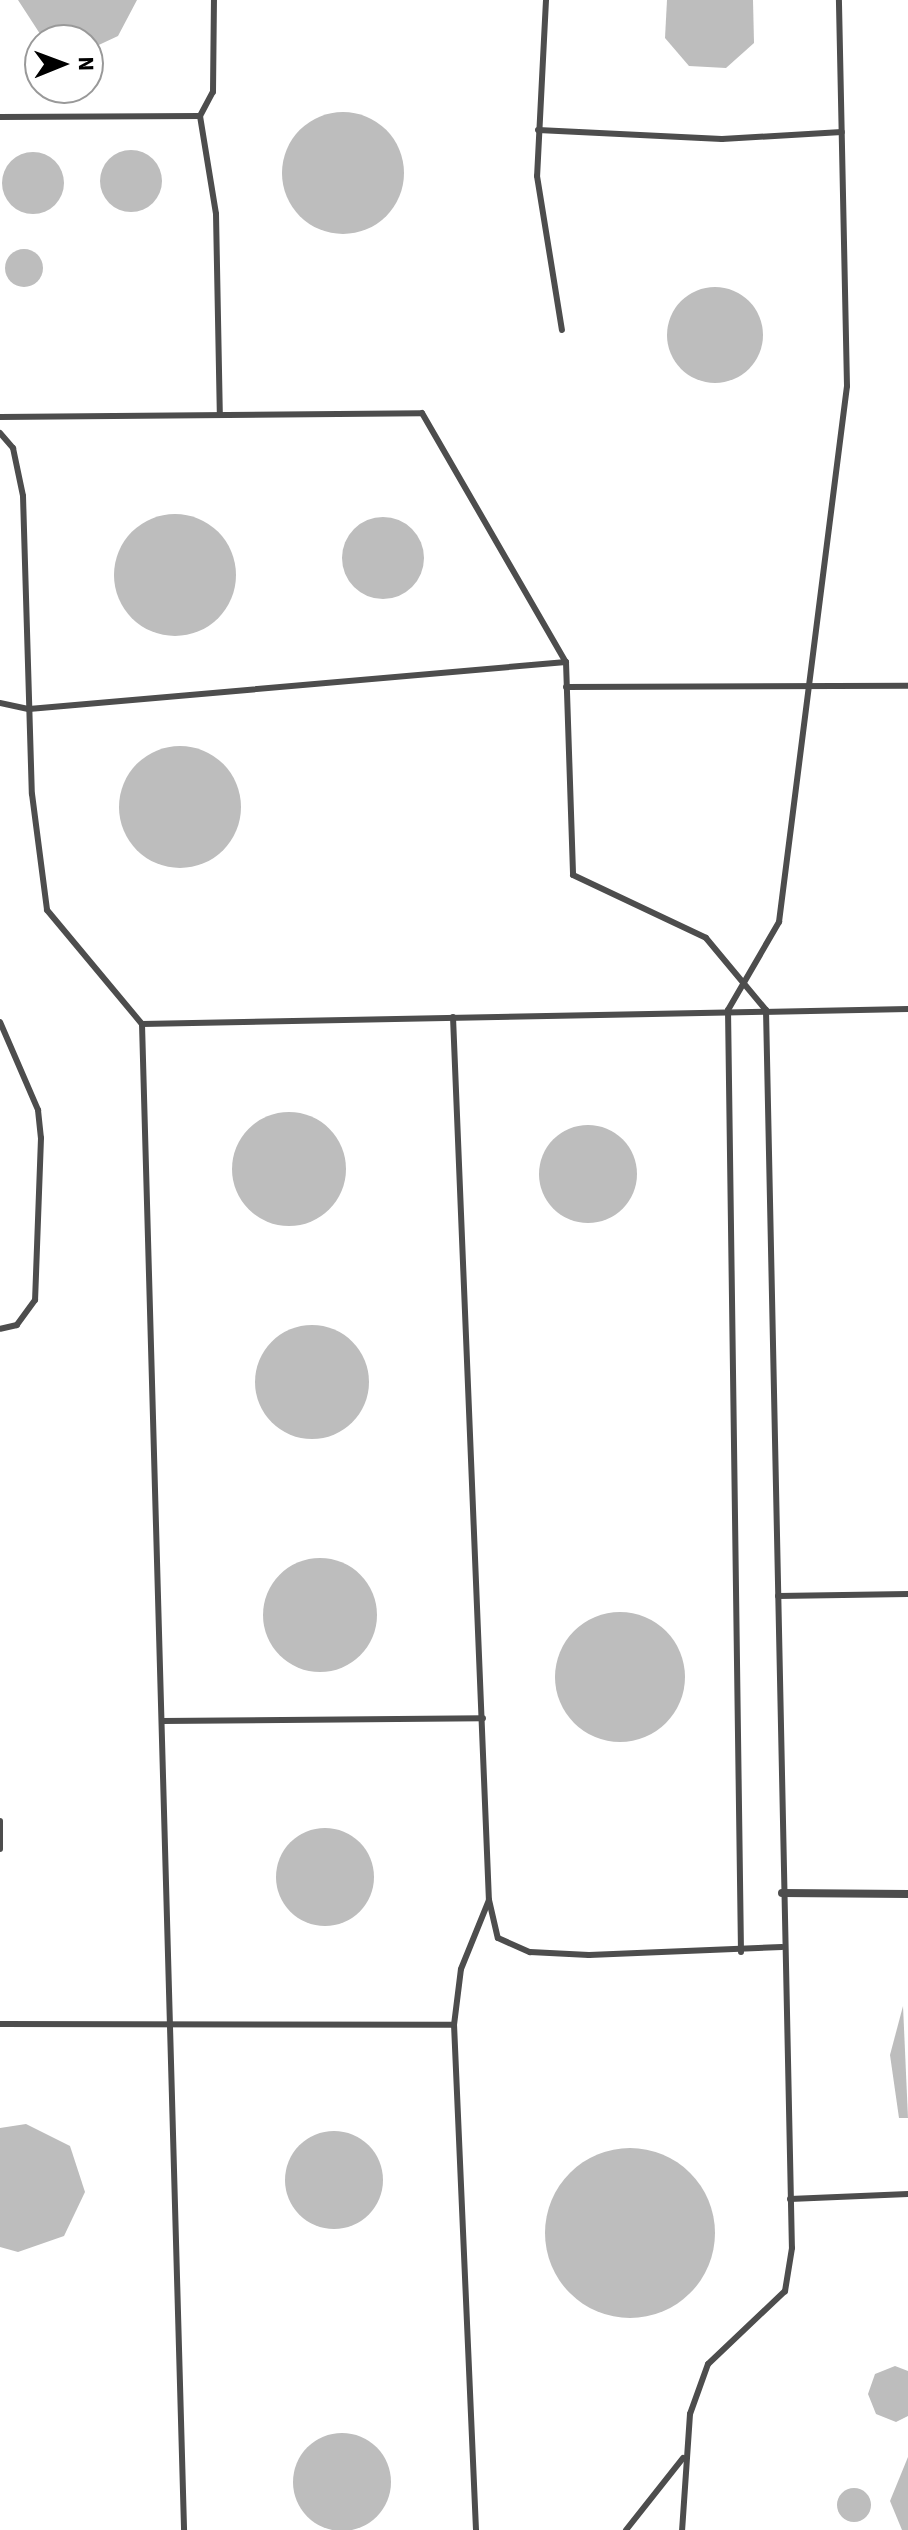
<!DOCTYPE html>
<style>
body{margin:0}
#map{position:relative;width:908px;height:2530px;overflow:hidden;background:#fff;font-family:"Source Sans 3",sans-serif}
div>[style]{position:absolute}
.building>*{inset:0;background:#bdbdbd}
.round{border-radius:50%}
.lane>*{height:6px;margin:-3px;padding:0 3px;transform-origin:3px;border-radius:3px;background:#4d4d4d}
.street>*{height:8px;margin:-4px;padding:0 4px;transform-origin:4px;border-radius:4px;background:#4d4d4d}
span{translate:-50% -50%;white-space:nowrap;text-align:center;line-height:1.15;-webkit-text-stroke:7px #fff;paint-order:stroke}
.north{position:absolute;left:24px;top:24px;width:80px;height:80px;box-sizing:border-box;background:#fff;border:2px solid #999;border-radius:50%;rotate:89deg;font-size:22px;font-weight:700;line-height:32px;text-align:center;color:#000}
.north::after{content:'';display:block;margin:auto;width:28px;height:36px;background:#000;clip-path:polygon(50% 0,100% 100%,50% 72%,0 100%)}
</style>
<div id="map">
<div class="building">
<i style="clip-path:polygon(18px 0,137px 0,118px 36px,88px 50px,88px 40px,44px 40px)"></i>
<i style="clip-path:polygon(667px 0,753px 0,754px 43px,726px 68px,689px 66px,665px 38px)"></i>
<i class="round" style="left:282px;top:112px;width:122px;height:122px"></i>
<i class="round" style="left:100px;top:150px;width:62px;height:62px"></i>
<i class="round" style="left:2px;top:152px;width:62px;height:62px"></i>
<i class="round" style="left:5px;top:249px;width:38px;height:38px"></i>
<i class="round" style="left:667px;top:287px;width:96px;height:96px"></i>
<i class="round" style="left:114px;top:514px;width:122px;height:122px"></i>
<i class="round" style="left:342px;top:517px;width:82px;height:82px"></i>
<i class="round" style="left:119px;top:746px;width:122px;height:122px"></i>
<i class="round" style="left:232px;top:1112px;width:114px;height:114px"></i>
<i class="round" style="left:539px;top:1125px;width:98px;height:98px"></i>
<i class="round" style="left:255px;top:1325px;width:114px;height:114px"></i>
<i class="round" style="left:263px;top:1558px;width:114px;height:114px"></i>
<i class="round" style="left:555px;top:1612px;width:130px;height:130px"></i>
<i class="round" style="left:276px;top:1828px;width:98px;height:98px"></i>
<i style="clip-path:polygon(903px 2006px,908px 2118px,899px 2118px,890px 2055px)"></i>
<i style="clip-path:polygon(26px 2124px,70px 2146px,85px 2192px,64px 2236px,18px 2252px,0 2247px,0 2128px)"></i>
<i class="round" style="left:285px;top:2131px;width:98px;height:98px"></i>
<i class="round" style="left:545px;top:2148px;width:170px;height:170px"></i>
<i style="clip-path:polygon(895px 2366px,908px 2371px,908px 2416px,896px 2422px,876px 2414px,868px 2394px,875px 2374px)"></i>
<i class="round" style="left:293px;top:2433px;width:98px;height:98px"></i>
<i style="clip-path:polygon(908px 2457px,908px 2530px,902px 2530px,890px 2501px)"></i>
<i class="round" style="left:837px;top:2488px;width:34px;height:34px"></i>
</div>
<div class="lane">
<i style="left:546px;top:0;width:176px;rotate:92.9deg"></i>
<i style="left:537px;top:176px;width:156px;rotate:80.8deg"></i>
<i style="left:200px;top:116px;width:27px;rotate:-62deg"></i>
<i style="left:213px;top:92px;width:92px;rotate:-89.4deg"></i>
<i style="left:0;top:117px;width:200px;rotate:-0.3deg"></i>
<i style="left:200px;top:116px;width:99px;rotate:80.7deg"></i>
<i style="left:216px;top:214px;width:201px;rotate:88.9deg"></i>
<i style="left:538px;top:130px;width:184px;rotate:2.8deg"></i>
<i style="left:722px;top:139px;width:120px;rotate:-3.3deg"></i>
<i style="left:0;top:417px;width:422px;rotate:-0.5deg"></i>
<i style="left:422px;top:413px;width:288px;rotate:60deg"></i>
<i style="left:566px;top:662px;width:213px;rotate:88.1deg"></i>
<i style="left:573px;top:875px;width:147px;rotate:25.3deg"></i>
<i style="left:706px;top:938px;width:94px;rotate:50.2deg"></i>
<i style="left:766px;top:1010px;width:1238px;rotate:88.8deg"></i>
<i style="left:792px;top:2248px;width:44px;rotate:99.2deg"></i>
<i style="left:785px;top:2291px;width:106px;rotate:136.5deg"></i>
<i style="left:708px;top:2364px;width:53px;rotate:109.8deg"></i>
<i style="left:690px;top:2414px;width:116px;rotate:93.9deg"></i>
<i style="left:0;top:433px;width:20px;rotate:49deg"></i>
<i style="left:13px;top:448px;width:49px;rotate:78.2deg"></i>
<i style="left:23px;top:496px;width:298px;rotate:88.3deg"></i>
<i style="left:32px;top:794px;width:117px;rotate:82.6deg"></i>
<i style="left:47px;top:910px;width:148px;rotate:50.2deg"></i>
<i style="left:142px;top:1024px;width:1507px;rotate:88.4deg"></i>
<i style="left:566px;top:687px;width:342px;rotate:-0.2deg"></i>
<i style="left:0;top:703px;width:30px;rotate:12deg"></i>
<i style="left:29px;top:709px;width:539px;rotate:-5deg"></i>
<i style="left:453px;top:1017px;width:884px;rotate:87.67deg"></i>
<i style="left:489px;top:1900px;width:39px;rotate:77deg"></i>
<i style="left:498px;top:1938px;width:35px;rotate:24deg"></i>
<i style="left:530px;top:1952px;width:59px;rotate:2.9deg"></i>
<i style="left:589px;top:1955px;width:193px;rotate:-2.4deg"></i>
<i style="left:0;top:1022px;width:96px;rotate:66.6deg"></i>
<i style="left:38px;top:1110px;width:28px;rotate:84deg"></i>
<i style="left:41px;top:1138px;width:162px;rotate:92.1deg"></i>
<i style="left:35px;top:1300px;width:31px;rotate:126deg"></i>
<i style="left:17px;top:1325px;width:17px;rotate:167deg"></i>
<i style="left:142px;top:1024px;width:766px;rotate:-1.12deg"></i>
<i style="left:778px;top:1596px;width:130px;rotate:-0.9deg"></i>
<i style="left:162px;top:1721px;width:321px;rotate:-0.5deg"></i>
<i style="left:0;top:1821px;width:28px;rotate:90deg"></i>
<i style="left:741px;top:1952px;width:942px;rotate:-90.79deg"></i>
<i style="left:728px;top:1010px;width:102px;rotate:-59.9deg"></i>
<i style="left:779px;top:922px;width:540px;rotate:-82.77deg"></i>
<i style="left:847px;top:386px;width:386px;rotate:-91.2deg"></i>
<i style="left:0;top:2024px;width:454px;rotate:0.1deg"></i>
<i style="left:790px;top:2199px;width:118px;rotate:-2.4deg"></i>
<i style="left:476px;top:2530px;width:505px;rotate:-92.49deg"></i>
<i style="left:454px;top:2025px;width:56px;rotate:-82.9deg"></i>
<i style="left:461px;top:1969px;width:74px;rotate:-67.9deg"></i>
<i style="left:626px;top:2530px;width:92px;rotate:-51.6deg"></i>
</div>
<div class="street">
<i style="left:782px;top:1893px;width:126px;rotate:0.5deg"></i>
</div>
<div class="north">N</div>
</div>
